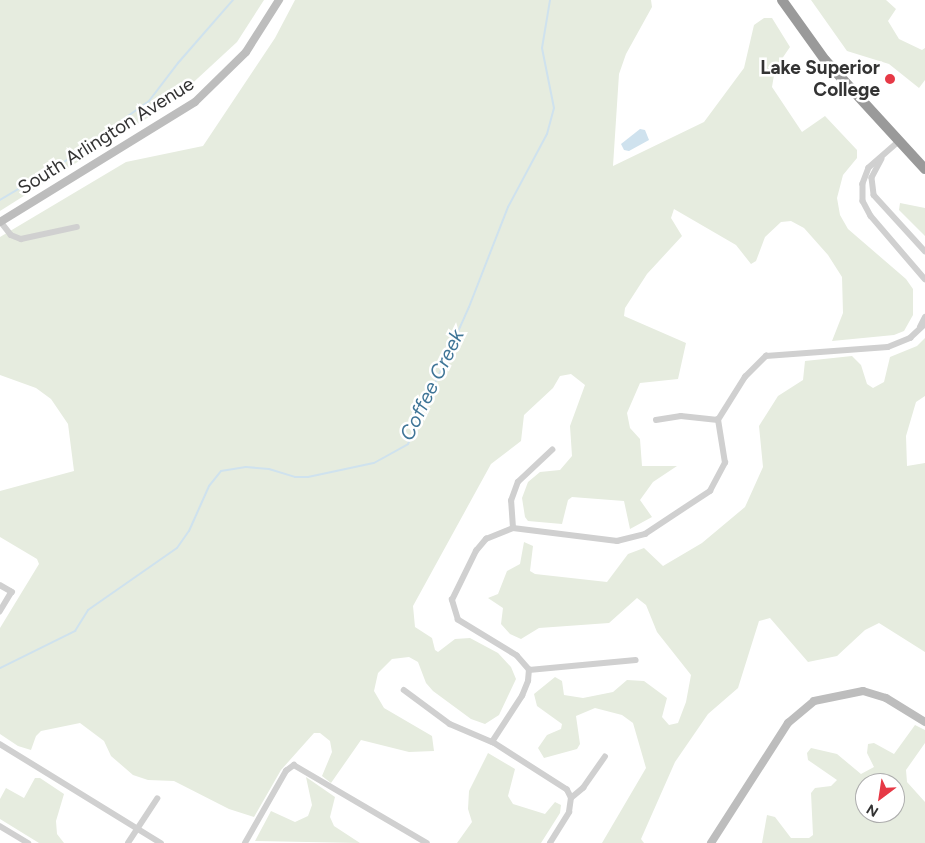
<!DOCTYPE html>
<style>
body{margin:0}
#map{position:relative;width:925px;height:843px;overflow:hidden;background:#fff;font-family:Figtree,sans-serif}
div>[style]{position:absolute}
.green>*{inset:0;background:#e6ecdf}
.water>*{inset:0;background:#cfe2ee}
.stream>*{height:2px;margin:-1px;padding:0 1px;transform-origin:1px;border-radius:1px;background:#cfe2ee}
.street>*{height:5.5px;margin:-2.75px;padding:0 2.75px;transform-origin:2.75px;border-radius:2.75px;background:#d0d0d0}
.secondary>*{height:8px;margin:-4px;padding:0 4px;transform-origin:4px;border-radius:4px;background:#bdbdbd}
.highway>*{height:10px;margin:-5px;padding:0 5px;transform-origin:5px;border-radius:5px;background:#9a9a9a}
.dots>*{width:14px;height:14px;translate:-50% -50%;box-sizing:border-box;border:2px solid #fff;border-radius:50%}
span{translate:-50% -50%;white-space:nowrap;text-align:center;line-height:1.15;-webkit-text-stroke:5px #fff;paint-order:stroke}
.poi-label{font-size:19px;color:#333;font-weight:700}
.right{translate:-100% -50%;text-align:right}
.street-label{font-size:19px;color:#333}
.water-label{font-size:20px;color:#3f7597;font-style:italic}
.north{position:absolute;left:855px;top:773px;width:50px;height:50px;box-sizing:border-box;background:#fff;border:1px solid #adadad;border-radius:50%;rotate:211deg;font-size:14px;font-weight:700;line-height:20px;text-align:center;color:#333}
.north::after{content:'';display:block;margin:auto;width:18px;height:22px;background:#e63946;clip-path:polygon(50% 0,100% 100%,50% 72%,0 100%)}
</style>
<div id="map">
<div class="green">
<i style="clip-path:polygon(0 0,264px 0,237px 42px,171px 103px,0 211px)"></i>
<i style="clip-path:polygon(295px 0,651px 0,652px 7px,626px 54px,619px 74px,613px 166px,704px 122px,744px 68px,754px 25px,764px 18px,772px 18px,790px 47px,775px 69px,772px 87px,802px 132px,825px 116px,857px 150px,857px 158px,843px 175px,837px 198px,840px 215px,848px 229px,906px 279px,913px 289px,913px 315px,904px 331px,894px 335px,832px 341px,843px 313px,842px 277px,828px 255px,804px 228px,791px 221px,781px 222px,765px 237px,756px 261px,751px 264px,736px 245px,674px 209px,671px 218px,682px 236px,647px 274px,625px 308px,624px 316px,686px 343px,678px 379px,640px 383px,627px 413px,630px 428px,640px 439px,642px 466px,677px 466px,653px 482px,640px 500px,652px 517px,630px 529px,624px 501px,572px 497px,568px 500px,562px 524px,528px 521px,525px 517px,522px 498px,528px 482px,540px 472px,560px 470px,572px 456px,570px 426px,585px 385px,571px 374px,560px 376px,553px 388px,524px 415px,521px 441px,491px 464px,413px 606px,415px 627px,432px 638px,435px 650px,438px 652px,455px 639px,470px 638px,498px 653px,511px 667px,516px 679px,499px 715px,485px 724px,471px 719px,433px 691px,426px 683px,418px 662px,409px 657px,392px 659px,378px 673px,374px 691px,384px 708px,432px 736px,434px 751px,409px 752px,361px 740px,331px 783px,322px 776px,332px 752px,330px 741px,320px 733px,314px 733px,281px 770px,254px 817px,229px 809px,174px 781px,148px 780px,133px 775px,111px 756px,104px 741px,80px 723px,41px 731px,36px 736px,31px 750px,18px 746px,0 734px,0 628px,39px 564px,37px 559px,0 537px,0 491px,74px 471px,68px 424px,51px 399px,36px 388px,0 375px,0 237px,126px 162px,203px 146px,275px 38px)"></i>
<i style="clip-path:polygon(811px 0,886px 0,896px 9px,888px 21px,899px 39px,922px 50px,925px 48px,925px 80px,919px 88px,889px 64px,847px 51px)"></i>
<i style="clip-path:polygon(900px 203px,925px 208px,925px 236px,899px 210px)"></i>
<i style="clip-path:polygon(925px 338px,925px 396px,916px 402px,906px 436px,907px 466px,925px 463px,925px 652px,879px 623px,865px 630px,837px 656px,808px 662px,770px 618px,759px 621px,738px 688px,708px 714px,675px 762px,641px 839px,644px 843px,602px 843px,646px 768px,633px 723px,622px 715px,595px 708px,576px 716px,580px 744px,577px 749px,544px 758px,538px 748px,547px 735px,561px 729px,562px 724px,537px 706px,534px 694px,555px 677px,562px 681px,564px 695px,583px 698px,613px 692px,627px 680px,644px 681px,667px 698px,662px 717px,669px 725px,678px 723px,686px 702px,691px 675px,657px 632px,646px 605px,637px 598px,609px 623px,539px 628px,521px 639px,510px 634px,501px 624px,503px 608px,488px 598px,498px 594px,507px 571px,520px 564px,524px 542px,533px 546px,530px 571px,535px 574px,607px 582px,628px 554px,644px 548px,663px 566px,702px 543px,745px 507px,763px 467px,759px 426px,778px 396px,803px 380px,805px 361px,852px 356px,861px 365px,867px 384px,873px 388px,884px 382px,890px 357px,917px 346px)"></i>
<i style="clip-path:polygon(evenodd,915px 725px,925px 730px,925px 743px,906px 770px,907px 782px,925px 802px,925px 843px,762px 843px,767px 815px,775px 817px,791px 838px,809px 838px,813px 835px,811px 793px,815px 788px,831px 786px,837px 780px,808px 760px,807px 753px,811px 748px,837px 754px,861px 774px,874px 767px,867px 753px,868px 744px,874px 743px,894px 754px,915px 725px,865px 783px,895px 783px,895px 813px,865px 813px,865px 783px)"></i>
<i style="clip-path:polygon(488px 753px,515px 769px,508px 796px,513px 804px,545px 814px,555px 802px,561px 805px,560px 813px,541px 843px,457px 843px,472px 822px,468px 809px,469px 791px)"></i>
<i style="clip-path:polygon(306px 777px,335px 797px,330px 817px,334px 826px,360px 843px,255px 841px,271px 811px,295px 822px,308px 816px,312px 805px)"></i>
<i style="clip-path:polygon(35px 778px,40px 778px,64px 794px,56px 821px,57px 834px,64px 843px,39px 843px,0 819px,0 799px,6px 788px,24px 798px)"></i>
</div>
<div class="water">
<i style="clip-path:polygon(640px 129px,645px 130px,649px 140px,629px 151px,624px 150px,621px 144px)"></i>
</div>
<div class="stream">
<i style="left:0;top:200px;width:74px;rotate:-30.7deg"></i>
<i style="left:64px;top:162px;width:105px;rotate:-35.7deg"></i>
<i style="left:149px;top:101px;width:48px;rotate:-52.7deg"></i>
<i style="left:178px;top:63px;width:84px;rotate:-48.9deg"></i>
<i style="left:0;top:668px;width:84px;rotate:-26.3deg"></i>
<i style="left:75px;top:631px;width:25px;rotate:-58deg"></i>
<i style="left:88px;top:610px;width:108px;rotate:-34.9deg"></i>
<i style="left:177px;top:548px;width:21px;rotate:-55deg"></i>
<i style="left:189px;top:531px;width:49px;rotate:-66deg"></i>
<i style="left:209px;top:486px;width:19px;rotate:-51deg"></i>
<i style="left:221px;top:471px;width:25px;rotate:-9deg"></i>
<i style="left:246px;top:467px;width:23px;rotate:5deg"></i>
<i style="left:269px;top:469px;width:27px;rotate:17deg"></i>
<i style="left:295px;top:477px;width:13px"></i>
<i style="left:308px;top:477px;width:67px;rotate:-12deg"></i>
<i style="left:374px;top:463px;width:39px;rotate:-29deg"></i>
<i style="left:408px;top:444px;width:150px;rotate:-66deg"></i>
<i style="left:469px;top:307px;width:107px;rotate:-68.7deg"></i>
<i style="left:508px;top:207px;width:83px;rotate:-61.9deg"></i>
<i style="left:547px;top:134px;width:27px;rotate:-75deg"></i>
<i style="left:554px;top:108px;width:61px;rotate:-101.3deg"></i>
<i style="left:542px;top:48px;width:49px;rotate:-80.5deg"></i>
</div>
<div class="street">
<i style="left:900px;top:141px;width:41px;rotate:138.9deg"></i>
<i style="left:869px;top:168px;width:17px;rotate:111deg"></i>
<i style="left:863px;top:184px;width:17px;rotate:90deg"></i>
<i style="left:863px;top:201px;width:17px;rotate:62deg"></i>
<i style="left:871px;top:216px;width:83px;rotate:49.4deg"></i>
<i style="left:882px;top:159px;width:21px;rotate:118deg"></i>
<i style="left:872px;top:178px;width:17px;rotate:83deg"></i>
<i style="left:874px;top:195px;width:76px;rotate:47.7deg"></i>
<i style="left:1px;top:222px;width:16px;rotate:52deg"></i>
<i style="left:11px;top:235px;width:11px;rotate:22deg"></i>
<i style="left:21px;top:239px;width:57px;rotate:-12.1deg"></i>
<i style="left:920px;top:327px;width:11px;rotate:-63deg"></i>
<i style="left:656px;top:420px;width:25px;rotate:-9deg"></i>
<i style="left:681px;top:416px;width:37px;rotate:6deg"></i>
<i style="left:513px;top:528px;width:27px;rotate:-94deg"></i>
<i style="left:511px;top:501px;width:20px;rotate:-70deg"></i>
<i style="left:518px;top:482px;width:47px;rotate:-43.3deg"></i>
<i style="left:0;top:585px;width:14px;rotate:30deg"></i>
<i style="left:12px;top:592px;width:23px;rotate:121deg"></i>
<i style="left:529px;top:670px;width:107px;rotate:-5.3deg"></i>
<i style="left:404px;top:690px;width:57px;rotate:36.5deg"></i>
<i style="left:450px;top:724px;width:46px;rotate:23.2deg"></i>
<i style="left:0;top:744px;width:189px;rotate:31.6deg"></i>
<i style="left:571px;top:798px;width:16px;rotate:-40deg"></i>
<i style="left:583px;top:788px;width:38px;rotate:-55deg"></i>
<i style="left:0;top:826px;width:33px;rotate:31deg"></i>
<i style="left:128px;top:843px;width:53px;rotate:-56.6deg"></i>
<i style="left:245px;top:843px;width:83px;rotate:-60.3deg"></i>
<i style="left:286px;top:771px;width:10px;rotate:-37deg"></i>
<i style="left:294px;top:765px;width:154px;rotate:30.4deg"></i>
<i style="left:550px;top:843px;width:36px;rotate:-58deg"></i>
<i style="left:569px;top:812px;width:14px;rotate:-82deg"></i>
<i style="left:571px;top:798px;width:9px;rotate:-117deg"></i>
<i style="left:567px;top:790px;width:89px;rotate:-147.4deg"></i>
<i style="left:492px;top:742px;width:55px;rotate:-56.9deg"></i>
<i style="left:522px;top:696px;width:16px;rotate:-68deg"></i>
<i style="left:528px;top:681px;width:11px;rotate:-85deg"></i>
<i style="left:529px;top:670px;width:18px;rotate:-131deg"></i>
<i style="left:517px;top:656px;width:69px;rotate:-148.6deg"></i>
<i style="left:458px;top:620px;width:21px;rotate:-107deg"></i>
<i style="left:452px;top:600px;width:55px;rotate:-63.9deg"></i>
<i style="left:476px;top:551px;width:16px;rotate:-50deg"></i>
<i style="left:486px;top:539px;width:29px;rotate:-22deg"></i>
<i style="left:513px;top:528px;width:105px;rotate:7.1deg"></i>
<i style="left:617px;top:541px;width:29px;rotate:-14deg"></i>
<i style="left:645px;top:534px;width:78px;rotate:-33.5deg"></i>
<i style="left:710px;top:491px;width:32px;rotate:-62deg"></i>
<i style="left:725px;top:463px;width:44px;rotate:-99.2deg"></i>
<i style="left:718px;top:420px;width:51px;rotate:-57.9deg"></i>
<i style="left:745px;top:377px;width:30px;rotate:-45deg"></i>
<i style="left:766px;top:356px;width:122px;rotate:-4.2deg"></i>
<i style="left:888px;top:347px;width:24px;rotate:-22deg"></i>
<i style="left:910px;top:338px;width:21px;rotate:-43deg"></i>
</div>
<div class="secondary">
<i style="left:0;top:222px;width:229px;rotate:-31.6deg"></i>
<i style="left:195px;top:102px;width:71px;rotate:-44.4deg"></i>
<i style="left:246px;top:52px;width:62px;rotate:-57.6deg"></i>
<i style="left:711px;top:843px;width:143px;rotate:-57.3deg"></i>
<i style="left:788px;top:723px;width:34px;rotate:-40deg"></i>
<i style="left:814px;top:701px;width:50px;rotate:-11.5deg"></i>
<i style="left:863px;top:691px;width:24px;rotate:17deg"></i>
<i style="left:886px;top:698px;width:46px;rotate:31.6deg"></i>
</div>
<div class="highway">
<i style="left:782px;top:0;width:74px;rotate:54.4deg"></i>
<i style="left:825px;top:60px;width:148px;rotate:47.5deg"></i>
</div>
<div class="dots">
<i style="left:890px;top:79px;background:#e63946"></i>
</div>
<div class="poi-label">
<span class="right" style="left:880px;top:79px">Lake Superior<br>College</span>
</div>
<div class="street-label">
<span style="left:106px;top:136px;rotate:-32deg">South Arlington Avenue</span>
</div>
<div class="water-label">
<span style="left:432px;top:385px;rotate:-64deg">Coffee Creek</span>
</div>
<div class="north">N</div>
</div>
